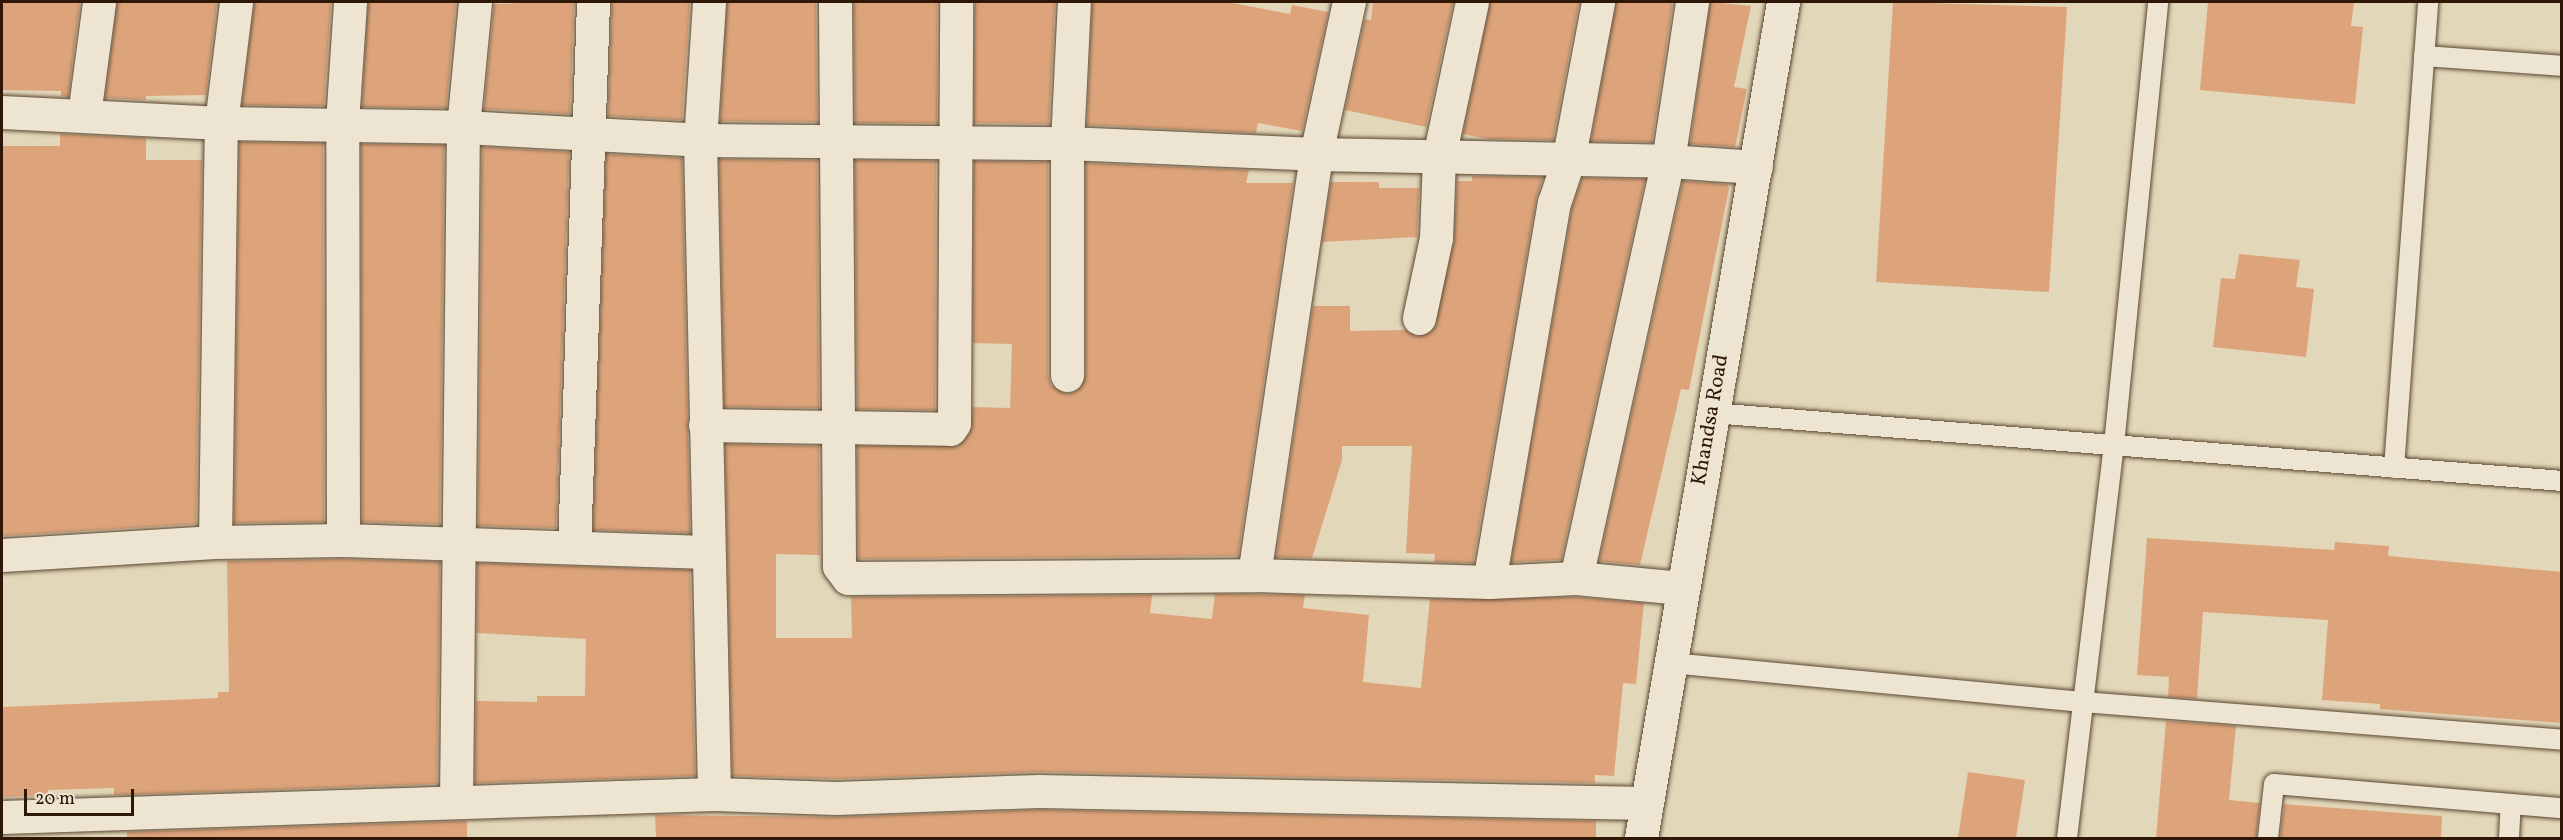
<!DOCTYPE html>
<style>
body{margin:0}
#map{position:relative;width:2563px;height:840px;overflow:hidden;background:#e3d7b9;font-family:Vollkorn,serif}
div>[style]{position:absolute}
.building>*{inset:0;background:#dda47c}
.roads{filter:drop-shadow(0 0 2px #5b4731) drop-shadow(0 0 2px #5b4731)}
.service>*{height:20px;margin:-10px;padding:0 10px;transform-origin:10px;border-radius:10px;background:#ede5d2}
.minor>*{height:33px;margin:-16.5px;padding:0 16.5px;transform-origin:16.5px;border-radius:16.5px;background:#ede5d2}
.tertiary>*{height:33px;margin:-16.5px;padding:0 16.5px;transform-origin:16.5px;border-radius:16.5px;background:#ede5d2}
span{translate:-50% -50%;white-space:nowrap;text-align:center;line-height:1.15;-webkit-text-stroke:4.5px #ede5d2;paint-order:stroke}
.street-label{font-size:21px;color:#2e1704}
.frame{position:absolute;inset:0;border:3px solid #2e1704;pointer-events:none}
.scale{position:absolute;left:24px;top:789px;width:110px;height:27px;box-sizing:border-box;border:3px solid #2e1704;border-top:0;padding-left:8px;font-size:18px;line-height:21px;white-space:nowrap;color:#2e1704;-webkit-text-stroke:4px #ede5d2;paint-order:stroke}
</style>
<div id="map">
<div class="building">
<i style="clip-path:polygon(2px 2px,80px 2px,68px 97px,61px 96px,61px 91px,2px 90px)"></i>
<i style="clip-path:polygon(117px 2px,217px 2px,206px 95px,146px 96px,146px 100px,105px 98px)"></i>
<i style="clip-path:polygon(254px 2px,331px 2px,324px 106px,242px 105px)"></i>
<i style="clip-path:polygon(368px 2px,456px 2px,446px 108px,362px 107px)"></i>
<i style="clip-path:polygon(547px 2px,574px 2px,570px 114px,484px 109px,494px 4px)"></i>
<i style="clip-path:polygon(612px 2px,690px 2px,682px 120px,608px 116px)"></i>
<i style="clip-path:polygon(727px 2px,816px 2px,817px 122px,720px 121px)"></i>
<i style="clip-path:polygon(854px 2px,937px 2px,937px 123px,855px 123px)"></i>
<i style="clip-path:polygon(975px 2px,1055px 2px,1049px 124px,974px 123px)"></i>
<i style="clip-path:polygon(1092px 2px,1227px 2px,1290px 14px,1292px 5px,1328px 12px,1302px 131px,1258px 123px,1256px 133px,1087px 125px)"></i>
<i style="clip-path:polygon(1373px 2px,1453px 2px,1426px 127px,1345px 110px,1365px 19px,1371px 20px)"></i>
<i style="clip-path:polygon(1490px 2px,1579px 2px,1553px 140px,1488px 139px,1463px 134px)"></i>
<i style="clip-path:polygon(1616px 2px,1673px 2px,1652px 142px,1591px 141px)"></i>
<i style="clip-path:polygon(1710px 2px,1751px 6px,1734px 87px,1747px 89px,1735px 147px,1690px 144px)"></i>
<i style="clip-path:polygon(1893px 2px,2067px 7px,2049px 292px,1876px 282px)"></i>
<i style="clip-path:polygon(2208px 2px,2354px 2px,2351px 26px,2363px 27px,2355px 104px,2200px 90px)"></i>
<i style="clip-path:polygon(60px 134px,146px 138px,146px 160px,202px 160px,196px 524px,2px 536px,2px 146px,60px 146px)"></i>
<i style="clip-path:polygon(239px 142px,323px 143px,324px 522px,234px 523px)"></i>
<i style="clip-path:polygon(361px 144px,444px 145px,440px 524px,362px 522px)"></i>
<i style="clip-path:polygon(482px 147px,569px 152px,556px 528px,478px 526px)"></i>
<i style="clip-path:polygon(606px 154px,682px 158px,690px 533px,593px 530px)"></i>
<i style="clip-path:polygon(719px 159px,817px 160px,819px 408px,724px 407px)"></i>
<i style="clip-path:polygon(855px 160px,936px 161px,935px 410px,857px 409px)"></i>
<i style="clip-path:polygon(974px 161px,1048px 162px,1048px 375px,1051px 385px,1066px 394px,1077px 391px,1086px 375px,1086px 163px,1249px 170px,1246px 183px,1293px 183px,1238px 556px,858px 559px,857px 446px,958px 446px,970px 433px,973px 407px,1010px 408px,1012px 344px,973px 343px)"></i>
<i style="clip-path:polygon(1472px 176px,1543px 177px,1536px 200px,1473px 563px,1434px 562px,1435px 554px,1406px 553px,1412px 446px,1342px 446px,1342px 460px,1312px 558px,1276px 557px,1313px 306px,1350px 306px,1350px 331px,1405px 330px,1416px 336px,1432px 331px,1454px 242px,1457px 181px,1472px 181px)"></i>
<i style="clip-path:polygon(1582px 178px,1645px 179px,1561px 560px,1511px 562px,1572px 208px)"></i>
<i style="clip-path:polygon(1683px 181px,1727px 184px,1729px 188px,1689px 390px,1681px 389px,1640px 565px,1599px 561px)"></i>
<i style="clip-path:polygon(1331px 182px,1379px 182px,1379px 188px,1419px 188px,1417px 237px,1322px 242px)"></i>
<i style="clip-path:polygon(2239px 254px,2300px 260px,2296px 287px,2314px 289px,2306px 357px,2213px 347px,2221px 278px,2235px 279px)"></i>
<i style="clip-path:polygon(725px 444px,819px 446px,820px 555px,776px 554px,776px 638px,852px 638px,851px 597px,1152px 595px,1150px 613px,1212px 619px,1215px 594px,1305px 595px,1303px 608px,1369px 615px,1363px 682px,1421px 688px,1430px 599px,1576px 597px,1644px 603px,1636px 684px,1623px 683px,1614px 776px,1595px 775px,1595px 783px,1039px 772px,836px 779px,732px 776px)"></i>
<i style="clip-path:polygon(2147px 538px,2334px 550px,2335px 542px,2389px 546px,2388px 556px,2562px 572px,2562px 723px,2380px 709px,2380px 704px,2322px 700px,2328px 620px,2203px 612px,2197px 699px,2168px 697px,2169px 677px,2137px 675px)"></i>
<i style="clip-path:polygon(343px 559px,440px 562px,437px 784px,114px 795px,114px 788px,48px 790px,48px 795px,2px 797px,2px 707px,218px 698px,218px 692px,229px 692px,227px 561px)"></i>
<i style="clip-path:polygon(477px 563px,690px 570px,695px 776px,475px 783px,476px 701px,537px 702px,537px 696px,585px 696px,586px 639px,477px 633px)"></i>
<i style="clip-path:polygon(2166px 721px,2236px 726px,2229px 800px,2260px 803px,2256px 838px,2156px 838px)"></i>
<i style="clip-path:polygon(1968px 772px,2025px 780px,2016px 838px,1958px 838px)"></i>
<i style="clip-path:polygon(2284px 804px,2442px 816px,2441px 838px,2280px 838px)"></i>
<i style="clip-path:polygon(1039px 810px,1596px 821px,1596px 838px,656px 838px,655px 815px,837px 817px)"></i>
<i style="clip-path:polygon(467px 821px,467px 838px,127px 838px,127px 832px)"></i>
</div>
<div class="roads">
<div class="service">
<i style="left:2424px;top:56px;width:138px;rotate:4.1deg"></i>
<i style="left:1712px;top:413px;width:853px;rotate:4.57deg"></i>
<i style="left:2394px;top:468px;width:467px;rotate:-85.8deg"></i>
<i style="left:1670px;top:663px;width:415px;rotate:5.4deg"></i>
<i style="left:2083px;top:702px;width:481px;rotate:4.5deg"></i>
<i style="left:2067px;top:838px;width:396px;rotate:-83.2deg"></i>
<i style="left:2114px;top:445px;width:445px;rotate:-84.3deg"></i>
<i style="left:2268px;top:838px;width:54px;rotate:-83.7deg"></i>
<i style="left:2274px;top:784px;width:289px;rotate:4.8deg"></i>
<i style="left:2509px;top:838px;width:34px;rotate:-87deg"></i>
</div>
<div class="minor">
<i style="left:709px;top:2px;width:138px;rotate:93.7deg"></i>
<i style="left:700px;top:140px;width:654px;rotate:88.77deg"></i>
<i style="left:835px;top:2px;width:564px;rotate:89.59deg"></i>
<i style="left:839px;top:566px;width:15px;rotate:53deg"></i>
<i style="left:848px;top:578px;width:406px;rotate:-0.4deg"></i>
<i style="left:1254px;top:575px;width:235px;rotate:1.7deg"></i>
<i style="left:1489px;top:582px;width:87px;rotate:-2.6deg"></i>
<i style="left:1576px;top:578px;width:106px;rotate:5.4deg"></i>
<i style="left:2px;top:112px;width:219px;rotate:2.9deg"></i>
<i style="left:221px;top:123px;width:242px;rotate:0.9deg"></i>
<i style="left:463px;top:127px;width:237px;rotate:3.1deg"></i>
<i style="left:700px;top:140px;width:367px;rotate:0.5deg"></i>
<i style="left:1067px;top:143px;width:249px;rotate:2.5deg"></i>
<i style="left:1316px;top:154px;width:352px;rotate:1.1deg"></i>
<i style="left:1668px;top:161px;width:88px;rotate:3.9deg"></i>
<i style="left:84px;top:115px;width:114px;rotate:-82.4deg"></i>
<i style="left:1419px;top:318px;width:82px;rotate:-78deg"></i>
<i style="left:1436px;top:238px;width:81px;rotate:-87.9deg"></i>
<i style="left:1439px;top:157px;width:158px;rotate:-78deg"></i>
<i style="left:1067px;top:375px;width:232px;rotate:-90deg"></i>
<i style="left:1067px;top:143px;width:141px;rotate:-87.2deg"></i>
<i style="left:705px;top:425px;width:245px;rotate:0.9deg"></i>
<i style="left:950px;top:429px;width:7px;rotate:-56deg"></i>
<i style="left:954px;top:423px;width:421px;rotate:-89.7deg"></i>
<i style="left:343px;top:540px;width:417px;rotate:-90.1deg"></i>
<i style="left:342px;top:123px;width:121px;rotate:-86.2deg"></i>
<i style="left:215px;top:542px;width:419px;rotate:-89.2deg"></i>
<i style="left:221px;top:123px;width:122px;rotate:-82.9deg"></i>
<i style="left:574px;top:547px;width:545px;rotate:-88deg"></i>
<i style="left:2px;top:555px;width:213px;rotate:-3.5deg"></i>
<i style="left:215px;top:542px;width:128px;rotate:-0.9deg"></i>
<i style="left:343px;top:540px;width:364px;rotate:1.9deg"></i>
<i style="left:1254px;top:575px;width:426px;rotate:-81.6deg"></i>
<i style="left:1316px;top:154px;width:156px;rotate:-77.8deg"></i>
<i style="left:1576px;top:578px;width:427px;rotate:-77.6deg"></i>
<i style="left:1668px;top:161px;width:161px;rotate:-81.4deg"></i>
<i style="left:1489px;top:582px;width:385px;rotate:-80.3deg"></i>
<i style="left:1554px;top:203px;width:44px;rotate:-71.6deg"></i>
<i style="left:1568px;top:161px;width:162px;rotate:-79.3deg"></i>
<i style="left:456px;top:802px;width:675px;rotate:-89.41deg"></i>
<i style="left:463px;top:127px;width:126px;rotate:-84.5deg"></i>
<i style="left:2px;top:817px;width:712px;rotate:-1.85deg"></i>
<i style="left:714px;top:794px;width:122px;rotate:1.9deg"></i>
<i style="left:836px;top:798px;width:203px;rotate:-2deg"></i>
<i style="left:1039px;top:791px;width:608px;rotate:1.13deg"></i>
</div>
<div class="tertiary">
<i style="left:1641px;top:838px;width:848px;rotate:-80.36deg"></i>
</div>
</div>
<div class="street-label">
<span style="left:1711px;top:420px;rotate:-80deg">Khandsa Road</span>
</div>
<div class="frame"></div>
<div class="scale">20 m</div>
</div>
